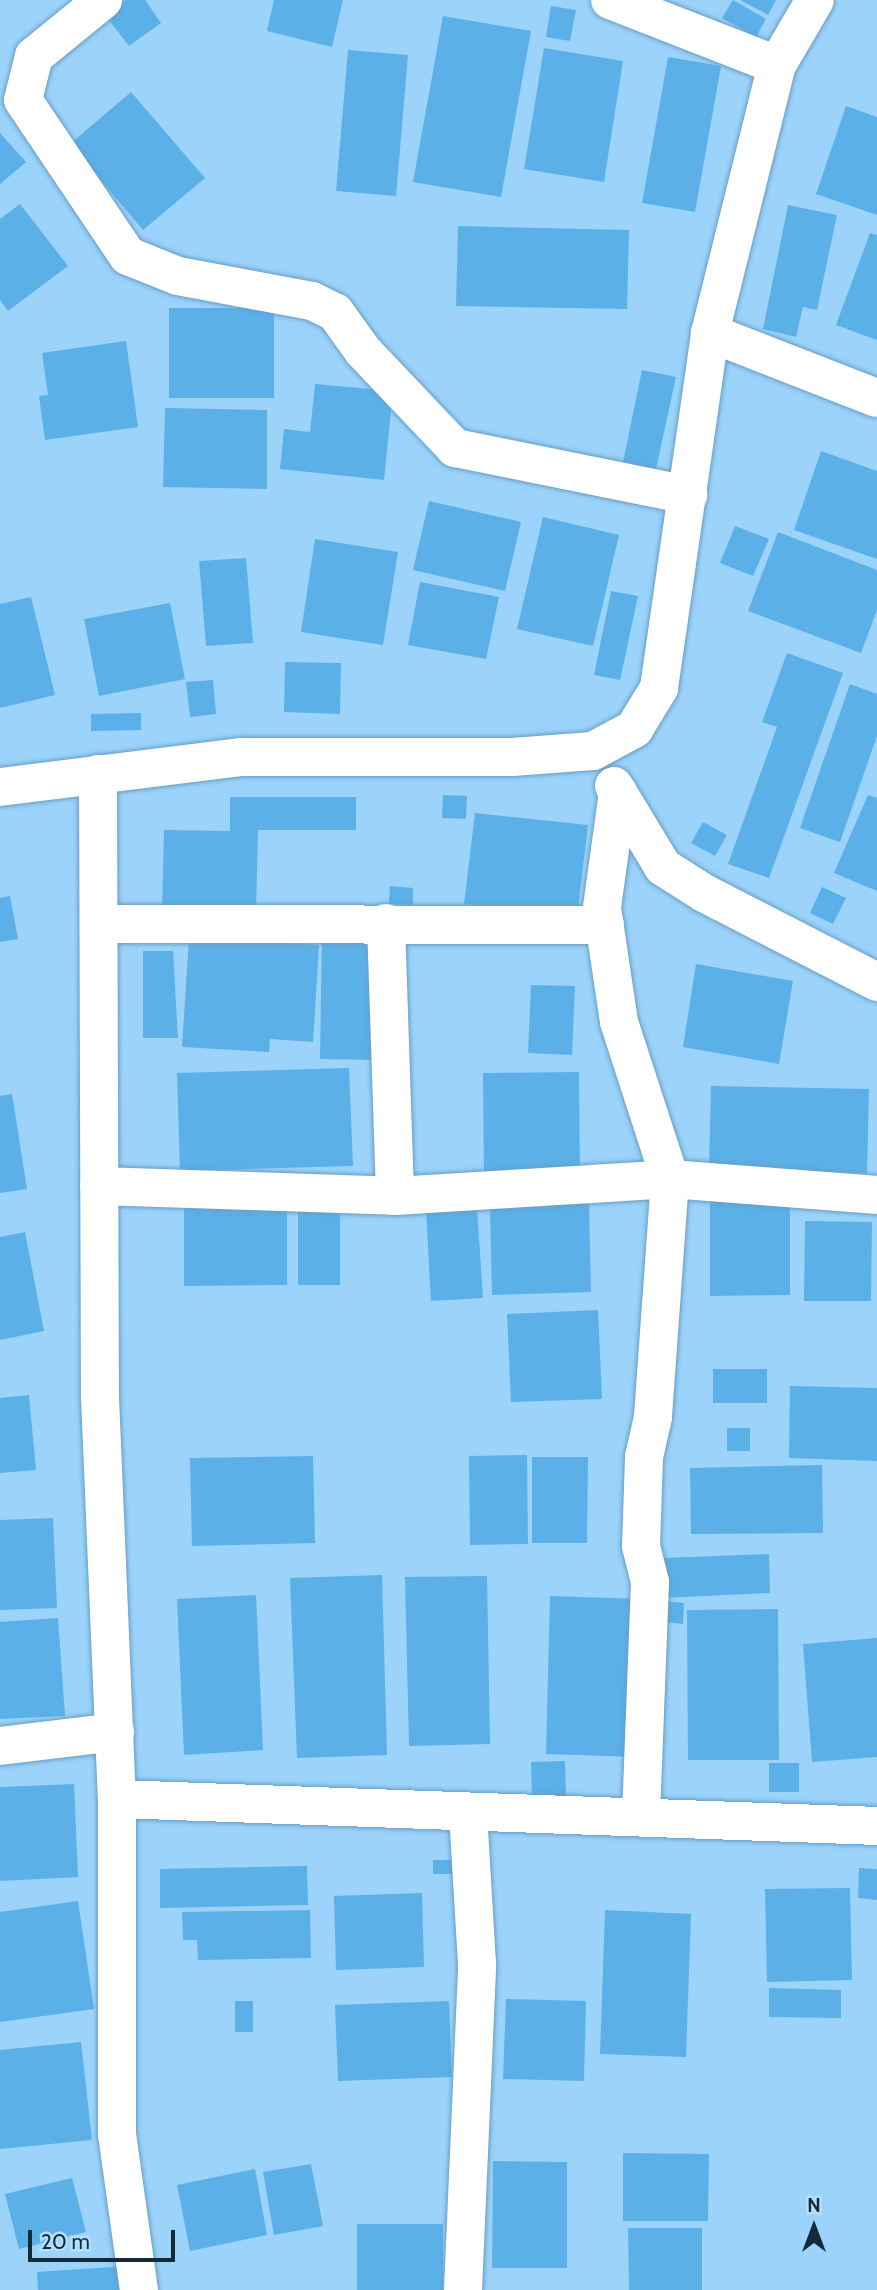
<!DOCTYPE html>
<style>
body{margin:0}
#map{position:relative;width:877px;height:2290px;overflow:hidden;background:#9bd3fb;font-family:Cabin,sans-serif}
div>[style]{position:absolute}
.building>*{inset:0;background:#5bb0e8}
.roads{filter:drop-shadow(0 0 2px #689ec4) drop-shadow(0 0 2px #689ec4)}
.minor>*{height:38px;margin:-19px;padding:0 19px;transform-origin:19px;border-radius:19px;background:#fff}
span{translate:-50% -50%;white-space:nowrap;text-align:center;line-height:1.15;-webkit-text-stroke:5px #b2dfff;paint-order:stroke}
.north{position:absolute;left:779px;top:2192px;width:70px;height:70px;-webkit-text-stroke:5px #b2dfff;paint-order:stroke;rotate:0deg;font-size:19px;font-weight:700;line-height:28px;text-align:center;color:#132a39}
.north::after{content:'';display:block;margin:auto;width:24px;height:32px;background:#132a39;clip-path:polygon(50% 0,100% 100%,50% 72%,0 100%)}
.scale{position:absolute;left:28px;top:2230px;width:147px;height:32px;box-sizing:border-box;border:4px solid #132a39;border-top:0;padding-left:9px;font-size:21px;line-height:24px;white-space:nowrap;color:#132a39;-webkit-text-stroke:5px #b2dfff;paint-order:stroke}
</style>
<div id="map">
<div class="building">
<i style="clip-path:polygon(126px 0,145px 0,161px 23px,129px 46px,105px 15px)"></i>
<i style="clip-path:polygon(274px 0,343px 0,332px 47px,267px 31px)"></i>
<i style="clip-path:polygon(733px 0,766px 19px,756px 37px,722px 18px)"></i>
<i style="clip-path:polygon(740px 0,776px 0,768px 15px)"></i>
<i style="clip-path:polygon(551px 6px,576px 10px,570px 41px,546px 37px)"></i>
<i style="clip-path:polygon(443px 16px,531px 31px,501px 197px,413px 182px)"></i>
<i style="clip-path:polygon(544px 48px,623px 61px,604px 182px,524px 169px)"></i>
<i style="clip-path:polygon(348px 50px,408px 55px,396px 196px,336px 191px)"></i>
<i style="clip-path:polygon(668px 57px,721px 66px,695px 212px,642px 203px)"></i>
<i style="clip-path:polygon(131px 92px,205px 178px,143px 230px,70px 144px)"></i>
<i style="clip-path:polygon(846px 106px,877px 117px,877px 215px,816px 194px)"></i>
<i style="clip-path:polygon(0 133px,26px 162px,0 184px)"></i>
<i style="clip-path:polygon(20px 204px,68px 266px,8px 311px,0 300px,0 219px)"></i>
<i style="clip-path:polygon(788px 205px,837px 215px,817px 310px,803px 307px,796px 337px,763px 329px)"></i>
<i style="clip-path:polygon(458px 226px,629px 230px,627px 309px,456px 306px)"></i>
<i style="clip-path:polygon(870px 233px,877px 235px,877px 340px,836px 325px)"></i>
<i style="clip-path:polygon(169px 308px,274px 308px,274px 398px,169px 398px)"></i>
<i style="clip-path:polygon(126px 341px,138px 427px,45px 440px,39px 396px,48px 395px,42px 353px)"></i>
<i style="clip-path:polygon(642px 370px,676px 377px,654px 478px,621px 472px)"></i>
<i style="clip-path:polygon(315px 384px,393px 391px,384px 480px,280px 469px,284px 429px,310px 432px)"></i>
<i style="clip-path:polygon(165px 408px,267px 410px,267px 489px,163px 487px)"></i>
<i style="clip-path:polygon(821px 451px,877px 471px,877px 559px,794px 530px)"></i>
<i style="clip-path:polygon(429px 501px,521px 522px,505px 591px,413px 570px)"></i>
<i style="clip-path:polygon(543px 517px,619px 535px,593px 646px,517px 629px)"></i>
<i style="clip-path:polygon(735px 526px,769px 539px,753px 576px,720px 563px)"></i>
<i style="clip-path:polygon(778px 532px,877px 570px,877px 610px,861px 653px,748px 611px)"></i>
<i style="clip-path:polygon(315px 539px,398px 552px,383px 645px,301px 632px)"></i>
<i style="clip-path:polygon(246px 558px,253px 643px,206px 646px,199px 561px)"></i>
<i style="clip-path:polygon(420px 582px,499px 597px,486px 659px,408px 645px)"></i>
<i style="clip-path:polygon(611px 591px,638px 596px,620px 680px,594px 675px)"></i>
<i style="clip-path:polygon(31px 597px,55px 695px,0 708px,0 604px)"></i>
<i style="clip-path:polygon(170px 603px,185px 679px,99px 696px,84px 619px)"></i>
<i style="clip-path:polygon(787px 653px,843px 673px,769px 878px,728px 864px,777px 727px,762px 722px)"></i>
<i style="clip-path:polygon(285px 662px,341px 663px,340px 714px,284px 712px)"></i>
<i style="clip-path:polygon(213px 680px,216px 714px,190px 717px,186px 682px)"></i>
<i style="clip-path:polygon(850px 684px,877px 694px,877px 736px,840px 842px,800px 828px)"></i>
<i style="clip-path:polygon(141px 713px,141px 730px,91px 731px,91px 714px)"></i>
<i style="clip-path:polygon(443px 795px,467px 796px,466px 819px,442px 818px)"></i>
<i style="clip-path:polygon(868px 795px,877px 798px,877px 891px,834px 873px)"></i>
<i style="clip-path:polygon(230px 797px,356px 797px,356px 830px,258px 830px,256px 914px,162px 912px,164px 830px,230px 831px)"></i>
<i style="clip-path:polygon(475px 813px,588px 825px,577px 916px,464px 904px)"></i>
<i style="clip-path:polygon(703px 822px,727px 835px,715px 856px,691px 843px)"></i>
<i style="clip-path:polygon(390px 886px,413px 888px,413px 905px,389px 904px)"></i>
<i style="clip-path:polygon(822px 887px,846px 898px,833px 924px,810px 913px)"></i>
<i style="clip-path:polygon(10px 896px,18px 939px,0 942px,0 898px)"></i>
<i style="clip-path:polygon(322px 930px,379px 930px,377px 1060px,320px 1059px)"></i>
<i style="clip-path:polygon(189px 938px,319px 945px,313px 1042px,270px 1039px,269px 1052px,182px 1047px)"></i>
<i style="clip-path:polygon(143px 951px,173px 951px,178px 1038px,143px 1038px)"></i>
<i style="clip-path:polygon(696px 964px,793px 981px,779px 1064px,683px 1047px)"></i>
<i style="clip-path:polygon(531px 985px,575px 986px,572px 1055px,528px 1053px)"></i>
<i style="clip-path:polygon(349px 1068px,353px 1166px,180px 1171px,177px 1073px)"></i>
<i style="clip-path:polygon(579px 1072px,580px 1181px,484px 1181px,483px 1073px)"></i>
<i style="clip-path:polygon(711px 1086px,869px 1089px,867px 1173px,709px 1170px)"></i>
<i style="clip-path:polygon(12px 1094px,27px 1189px,0 1193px,0 1096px)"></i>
<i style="clip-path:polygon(184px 1197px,287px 1197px,287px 1285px,184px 1286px)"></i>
<i style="clip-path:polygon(710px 1199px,790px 1199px,790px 1295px,710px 1296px)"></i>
<i style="clip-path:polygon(298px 1201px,340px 1201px,340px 1285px,298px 1285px)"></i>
<i style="clip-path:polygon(589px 1204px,591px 1292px,492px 1295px,490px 1207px)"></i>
<i style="clip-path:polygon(477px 1208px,483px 1298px,431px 1301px,426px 1211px)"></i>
<i style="clip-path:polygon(805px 1221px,872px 1222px,871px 1301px,804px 1301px)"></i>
<i style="clip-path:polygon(25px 1232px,44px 1331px,0 1340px,0 1237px)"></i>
<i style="clip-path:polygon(598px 1310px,602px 1399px,511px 1402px,507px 1314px)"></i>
<i style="clip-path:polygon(713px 1369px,767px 1369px,767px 1403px,713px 1403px)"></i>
<i style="clip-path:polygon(790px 1386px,877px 1388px,877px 1461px,789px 1458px)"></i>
<i style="clip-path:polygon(29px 1395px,36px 1470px,0 1473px,0 1398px)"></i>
<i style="clip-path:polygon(727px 1428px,750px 1428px,750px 1451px,727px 1451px)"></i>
<i style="clip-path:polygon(527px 1455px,528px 1544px,470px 1545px,469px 1456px)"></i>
<i style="clip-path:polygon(313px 1456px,315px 1543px,192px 1546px,190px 1458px)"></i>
<i style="clip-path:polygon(532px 1457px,588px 1457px,587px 1543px,532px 1543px)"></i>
<i style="clip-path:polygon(822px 1465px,823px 1533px,691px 1534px,690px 1468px)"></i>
<i style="clip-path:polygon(53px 1518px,57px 1608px,0 1610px,0 1520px)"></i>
<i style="clip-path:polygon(769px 1554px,770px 1593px,663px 1598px,662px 1558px)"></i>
<i style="clip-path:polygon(382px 1575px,387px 1755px,297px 1758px,290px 1578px)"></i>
<i style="clip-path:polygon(487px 1576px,490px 1744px,409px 1746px,405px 1577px)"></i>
<i style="clip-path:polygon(256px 1595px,263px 1750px,184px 1755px,177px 1599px)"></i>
<i style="clip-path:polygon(550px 1596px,642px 1599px,637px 1757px,546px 1754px)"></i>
<i style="clip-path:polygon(664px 1601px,684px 1603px,683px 1624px,663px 1622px)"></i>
<i style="clip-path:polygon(778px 1609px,779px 1760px,688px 1760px,687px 1610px)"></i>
<i style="clip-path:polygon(58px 1618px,65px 1716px,0 1719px,0 1622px)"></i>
<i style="clip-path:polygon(877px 1638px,877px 1757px,812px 1762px,803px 1644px)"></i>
<i style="clip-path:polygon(565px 1761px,566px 1796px,532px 1797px,531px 1762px)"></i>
<i style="clip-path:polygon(769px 1763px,799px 1763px,799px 1792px,769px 1792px)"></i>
<i style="clip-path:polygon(74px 1784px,78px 1877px,0 1881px,0 1787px)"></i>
<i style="clip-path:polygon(433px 1860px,462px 1860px,462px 1874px,433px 1874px)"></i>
<i style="clip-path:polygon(307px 1866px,308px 1905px,160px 1908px,160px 1869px)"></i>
<i style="clip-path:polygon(859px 1868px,877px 1869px,877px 1900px,858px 1898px)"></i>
<i style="clip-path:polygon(850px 1888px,852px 1980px,767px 1982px,765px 1889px)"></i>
<i style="clip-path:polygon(422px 1893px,424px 1967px,336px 1970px,334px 1896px)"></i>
<i style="clip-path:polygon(78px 1901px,94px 2009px,0 2022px,0 1912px)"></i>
<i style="clip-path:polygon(310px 1910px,311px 1958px,198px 1960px,197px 1940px,183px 1940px,182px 1912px)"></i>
<i style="clip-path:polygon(605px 1910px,691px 1914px,686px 2057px,600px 2054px)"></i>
<i style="clip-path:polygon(769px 1988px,841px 1990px,841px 2018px,769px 2017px)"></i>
<i style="clip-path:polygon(506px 1999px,586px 2001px,584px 2081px,503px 2079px)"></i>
<i style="clip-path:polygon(235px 2001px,253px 2001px,253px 2032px,235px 2032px)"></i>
<i style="clip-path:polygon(449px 2001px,452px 2077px,338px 2081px,335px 2005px)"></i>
<i style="clip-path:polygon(81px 2042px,92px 2140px,0 2149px,0 2050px)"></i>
<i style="clip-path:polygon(623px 2153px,709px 2154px,708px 2221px,623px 2221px)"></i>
<i style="clip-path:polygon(493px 2161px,567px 2162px,567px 2268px,492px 2268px)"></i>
<i style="clip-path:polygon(311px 2164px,323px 2226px,274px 2235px,263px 2172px)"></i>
<i style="clip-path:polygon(255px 2169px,267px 2235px,190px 2251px,177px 2185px)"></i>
<i style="clip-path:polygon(72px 2178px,86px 2232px,19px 2249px,5px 2194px)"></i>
<i style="clip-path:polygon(357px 2224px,443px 2224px,443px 2290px,357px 2290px)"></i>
<i style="clip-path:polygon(628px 2228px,702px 2228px,702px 2290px,629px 2290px)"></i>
<i style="clip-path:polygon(126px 2266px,128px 2290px,38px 2290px,37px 2272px)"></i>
</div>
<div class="roads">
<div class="minor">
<i style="left:103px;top:0;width:89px;rotate:140.9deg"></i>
<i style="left:34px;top:56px;width:45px;rotate:104deg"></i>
<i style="left:23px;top:100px;width:188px;rotate:56.1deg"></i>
<i style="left:128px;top:256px;width:54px;rotate:21.8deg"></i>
<i style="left:178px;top:276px;width:136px;rotate:10.6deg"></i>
<i style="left:312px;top:301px;width:25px;rotate:26deg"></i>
<i style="left:335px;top:312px;width:48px;rotate:54.3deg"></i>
<i style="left:363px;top:351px;width:134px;rotate:46.5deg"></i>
<i style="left:455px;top:448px;width:238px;rotate:11.4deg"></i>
<i style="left:610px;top:0;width:179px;rotate:21.3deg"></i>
<i style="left:710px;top:333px;width:179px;rotate:21.3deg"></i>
<i style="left:98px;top:774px;width:623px;rotate:89.82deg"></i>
<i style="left:100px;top:1397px;width:402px;rotate:87.6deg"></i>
<i style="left:117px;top:1799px;width:335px;rotate:90deg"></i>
<i style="left:117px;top:2134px;width:158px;rotate:82deg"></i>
<i style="left:614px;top:786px;width:95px;rotate:58.8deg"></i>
<i style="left:663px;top:867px;width:49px;rotate:32.4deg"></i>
<i style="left:704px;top:893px;width:195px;rotate:27.2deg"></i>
<i style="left:0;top:787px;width:244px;rotate:-7.1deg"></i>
<i style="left:242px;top:757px;width:270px"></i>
<i style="left:512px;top:757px;width:81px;rotate:-4.2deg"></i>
<i style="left:593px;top:751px;width:47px;rotate:-28.2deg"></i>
<i style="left:634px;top:729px;width:48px;rotate:-58.6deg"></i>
<i style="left:659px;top:688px;width:359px;rotate:-81.8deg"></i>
<i style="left:710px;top:333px;width:276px;rotate:-76deg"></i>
<i style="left:777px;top:65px;width:75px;rotate:-59.7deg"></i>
<i style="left:618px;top:792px;width:117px;rotate:97.9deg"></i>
<i style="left:602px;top:908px;width:115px;rotate:81.5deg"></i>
<i style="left:619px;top:1022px;width:165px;rotate:72deg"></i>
<i style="left:670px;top:1179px;width:239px;rotate:94.1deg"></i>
<i style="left:653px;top:1417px;width:41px;rotate:102.7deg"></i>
<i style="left:644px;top:1457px;width:89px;rotate:91.9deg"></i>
<i style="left:641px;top:1546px;width:37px;rotate:76deg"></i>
<i style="left:650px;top:1582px;width:235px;rotate:92.2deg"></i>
<i style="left:386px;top:923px;width:273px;rotate:88.1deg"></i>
<i style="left:99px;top:924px;width:506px;rotate:0.11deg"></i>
<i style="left:99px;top:1186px;width:296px;rotate:1.9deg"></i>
<i style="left:395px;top:1196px;width:276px;rotate:-3.5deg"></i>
<i style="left:670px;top:1179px;width:208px;rotate:4.4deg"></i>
<i style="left:0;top:1746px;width:116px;rotate:-6.9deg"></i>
<i style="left:117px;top:1799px;width:760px;rotate:2.03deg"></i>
<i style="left:463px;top:2290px;width:326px;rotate:-87.5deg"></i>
<i style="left:477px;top:1964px;width:150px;rotate:-93.4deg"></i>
</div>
</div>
<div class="north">N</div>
<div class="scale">20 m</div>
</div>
